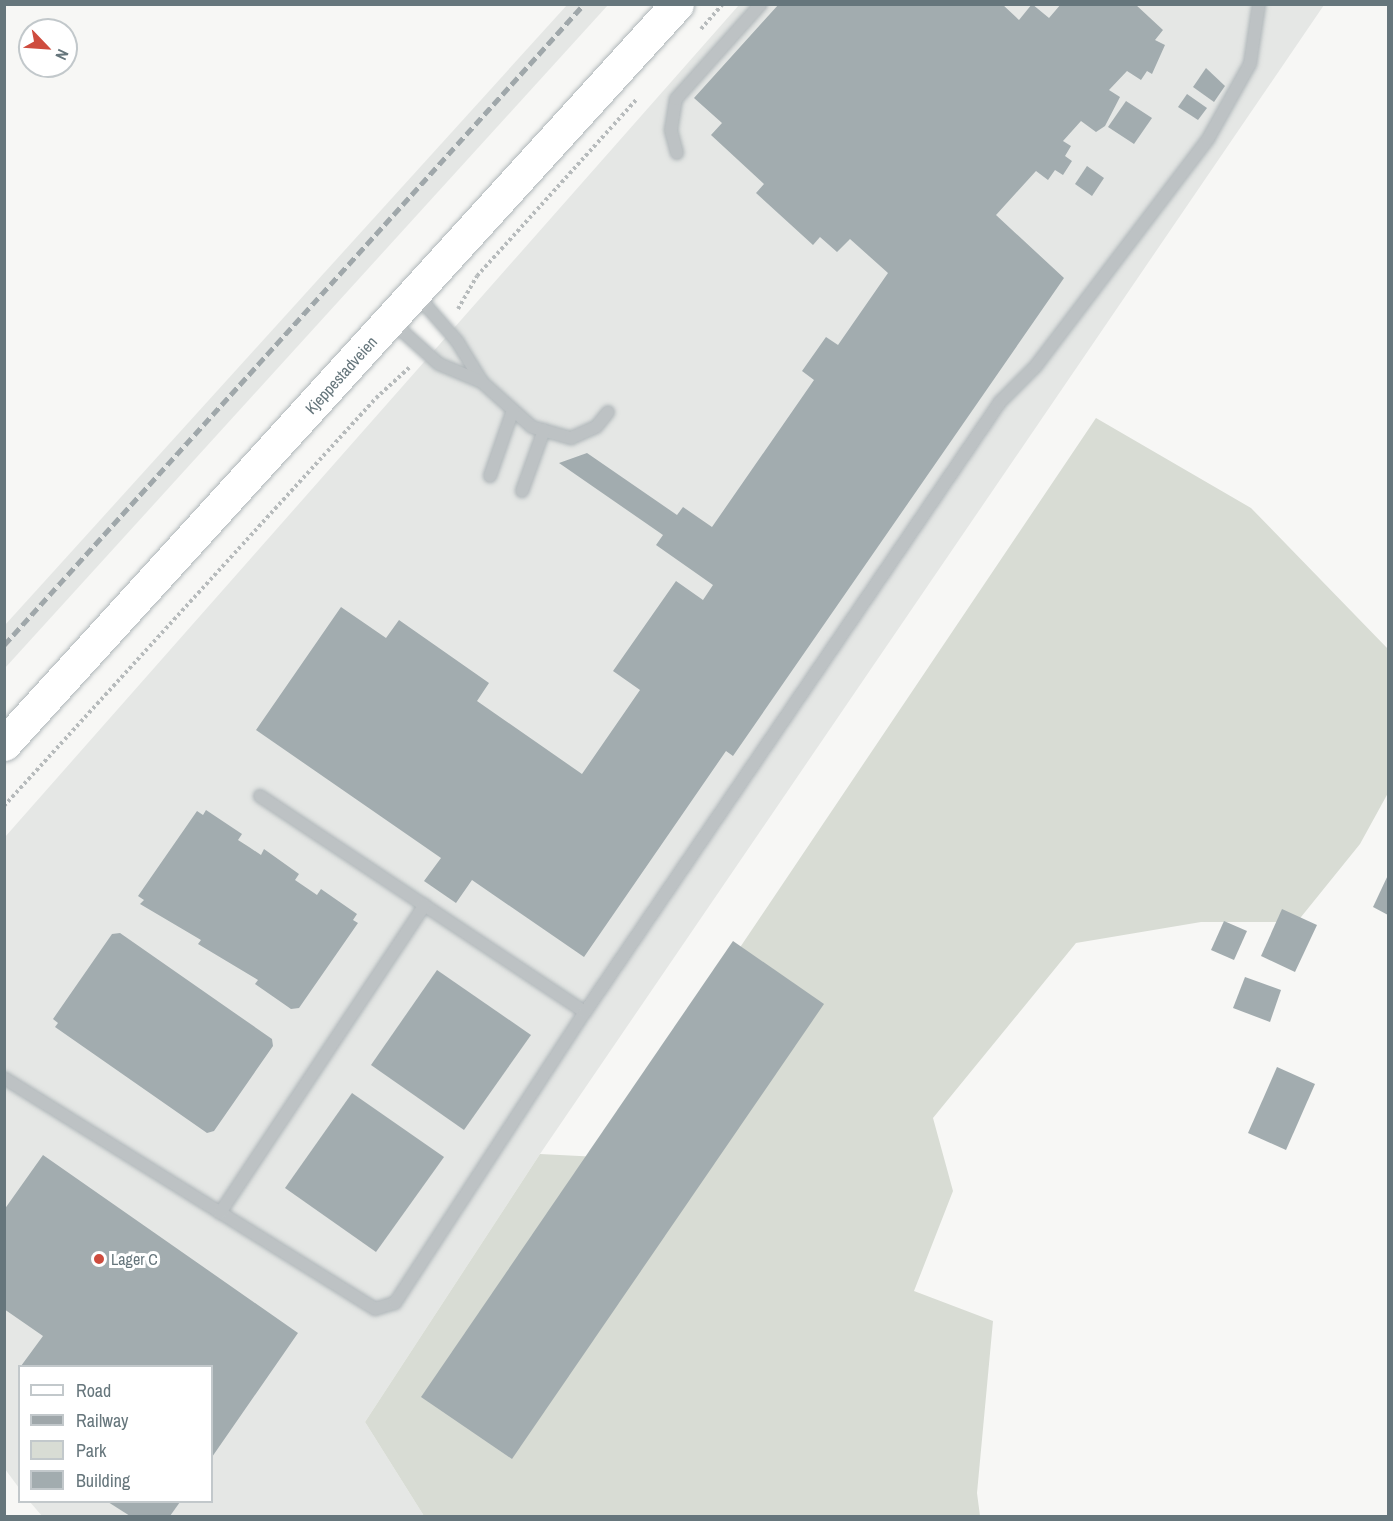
<!DOCTYPE html>
<style>
body{margin:0}
#map{position:relative;width:1393px;height:1521px;overflow:hidden;background:#f7f7f5;font-family:"Archivo Narrow",sans-serif}
div>[style]{position:absolute}
.built>*{inset:0;background:#e5e7e5}
.green>*{inset:0;background:#d8dcd4}
.building>*{inset:0;background:#a2acaf}
.path>*{height:4px;margin-top:-2px;transform-origin:0;background:repeating-linear-gradient(90deg,#b7bbbc 0 3px,transparent 0 6px)}
.roads{filter:drop-shadow(0 0 2px #afb6b9) drop-shadow(0 0 2px #afb6b9)}
.lane>*{height:12px;margin:-6px;padding:0 6px;transform-origin:6px;border-radius:6px;background:#bdc2c4}
.secondary>*{height:33px;margin:-16.5px;padding:0 16.5px;transform-origin:16.5px;border-radius:16.5px;background:#fff}
.rail>*{height:4.5px;margin-top:-2.25px;transform-origin:0;background:repeating-linear-gradient(90deg,#9fa7aa 0 9px,transparent 0 13.5px)}
.dots>*{width:16px;height:16px;translate:-50% -50%;box-sizing:border-box;border:3px solid #fff;border-radius:50%}
span{translate:-50% -50%;white-space:nowrap;text-align:center;line-height:1.15;-webkit-text-stroke:6px #fff;paint-order:stroke}
.street-label{font-size:16px;color:#66767c}
.poi-label{font-size:16px;color:#66767c}
.left{translate:0 -50%;text-align:left}
.frame{position:absolute;inset:0;border:6px solid #66767c;pointer-events:none}
.legend{position:absolute;left:18px;top:1365px;width:195px;height:138px;box-sizing:border-box;background:#fff;border:2px solid #c2c8cb;margin:0;padding:8px 10px;list-style:none;font-size:18px;color:#66767c}
.legend li{display:flex;align-items:center;gap:12px;height:30px}
.legend b{width:30px;border:2px solid #c2c8cb}
.north{position:absolute;left:18px;top:18px;width:60px;height:60px;box-sizing:border-box;background:#fff;border:2px solid #c2c8cb;border-radius:50%;rotate:115deg;font-size:16px;font-weight:700;line-height:24px;text-align:center;color:#66767c}
.north::after{content:'';display:block;margin:auto;width:21px;height:27px;background:#ce4c3e;clip-path:polygon(50% 0,100% 100%,50% 72%,0 100%)}
</style>
<div id="map">
<div class="built">
<i style="clip-path:polygon(567px 5px,608px 5px,5px 668px,5px 625px)"></i>
<i style="clip-path:polygon(739px 5px,1324px 5px,540px 1154px,365px 1422px,424px 1516px,42px 1516px,30px 1502px,212px 1502px,212px 1366px,20px 1366px,19px 1488px,5px 1469px,5px 837px)"></i>
</div>
<div class="green">
<i style="clip-path:polygon(1096px 418px,1251px 508px,1388px 649px,1388px 793px,1360px 844px,1297px 922px,1201px 922px,1076px 943px,933px 1118px,953px 1191px,914px 1291px,993px 1321px,977px 1493px,980px 1516px,424px 1516px,365px 1422px,540px 1154px,599px 1157px)"></i>
</div>
<div class="building">
<i style="clip-path:polygon(779px 4px,1002px 4px,1019px 20px,1032px 4px,1049px 18px,1061px 4px,1135px 4px,1163px 30px,1155px 40px,1165px 45px,1152px 74px,1147px 71px,1141px 80px,1127px 71px,1109px 90px,1120px 97px,1105px 126px,1096px 132px,1081px 121px,1063px 141px,1071px 146px,1065px 156px,1072px 161px,1063px 175px,1055px 170px,1048px 180px,1036px 171px,996px 215px,1064px 278px,733px 756px,726px 751px,584px 957px,472px 880px,456px 903px,424px 881px,441px 858px,256px 730px,341px 607px,386px 638px,399px 620px,489px 683px,477px 701px,582px 774px,640px 690px,613px 671px,676px 581px,703px 600px,713px 585px,656px 545px,663px 535px,559px 463px,587px 453px,677px 515px,683px 507px,712px 527px,814px 380px,802px 371px,826px 337px,838px 345px,888px 273px,850px 239px,837px 252px,820px 237px,813px 245px,756px 193px,764px 184px,711px 135px,722px 123px,694px 98px)"></i>
<i style="clip-path:polygon(1206px 68px,1225px 86px,1214px 102px,1193px 87px)"></i>
<i style="clip-path:polygon(1187px 94px,1207px 108px,1198px 120px,1178px 107px)"></i>
<i style="clip-path:polygon(1126px 101px,1152px 118px,1134px 144px,1108px 127px)"></i>
<i style="clip-path:polygon(1087px 166px,1104px 178px,1092px 196px,1075px 184px)"></i>
<i style="clip-path:polygon(206px 810px,242px 834px,238px 840px,249px 847px,261px 855px,264px 849px,299px 874px,295px 880px,317px 895px,321px 889px,357px 914px,353px 920px,358px 923px,299px 1008px,291px 1009px,255px 984px,258px 980px,198px 944px,201px 940px,140px 904px,144px 900px,138px 896px,197px 811px,203px 815px)"></i>
<i style="clip-path:polygon(1388px 875px,1388px 915px,1373px 907px)"></i>
<i style="clip-path:polygon(1282px 909px,1317px 925px,1295px 972px,1261px 956px)"></i>
<i style="clip-path:polygon(1224px 921px,1247px 931px,1234px 960px,1211px 950px)"></i>
<i style="clip-path:polygon(120px 933px,272px 1039px,273px 1046px,214px 1131px,207px 1133px,55px 1027px,58px 1023px,53px 1019px,112px 934px)"></i>
<i style="clip-path:polygon(733px 941px,824px 1004px,512px 1459px,421px 1397px)"></i>
<i style="clip-path:polygon(437px 970px,531px 1035px,464px 1130px,371px 1065px)"></i>
<i style="clip-path:polygon(1245px 977px,1281px 990px,1270px 1022px,1233px 1008px)"></i>
<i style="clip-path:polygon(1277px 1067px,1315px 1084px,1286px 1150px,1248px 1133px)"></i>
<i style="clip-path:polygon(352px 1093px,444px 1157px,376px 1252px,285px 1188px)"></i>
<i style="clip-path:polygon(43px 1155px,298px 1333px,212px 1457px,212px 1366px,21px 1366px,43px 1336px,4px 1309px,4px 1210px)"></i>
<i style="clip-path:polygon(108px 1502px,180px 1502px,170px 1516px,130px 1516px)"></i>
</div>
<div class="path">
<i style="left:701px;top:29px;width:33px;rotate:-49deg"></i>
<i style="left:458px;top:309px;width:38px;rotate:-60deg"></i>
<i style="left:477px;top:276px;width:239px;rotate:-47.9deg"></i>
<i style="left:4px;top:806px;width:552px;rotate:-47.64deg"></i>
<i style="left:376px;top:398px;width:47px;rotate:-42.4deg"></i>
</div>
<div class="roads">
<div class="lane">
<i style="left:677px;top:153px;width:24px;rotate:-105deg"></i>
<i style="left:671px;top:130px;width:31px;rotate:-81deg"></i>
<i style="left:676px;top:99px;width:127px;rotate:-48.2deg"></i>
<i style="left:416px;top:294px;width:62px;rotate:48.9deg"></i>
<i style="left:457px;top:341px;width:48px;rotate:58.6deg"></i>
<i style="left:482px;top:382px;width:67px;rotate:42deg"></i>
<i style="left:532px;top:427px;width:41px;rotate:15.8deg"></i>
<i style="left:571px;top:438px;width:27px;rotate:-24deg"></i>
<i style="left:596px;top:427px;width:19px;rotate:-51deg"></i>
<i style="left:391px;top:321px;width:64px;rotate:41.9deg"></i>
<i style="left:439px;top:364px;width:47px;rotate:22.7deg"></i>
<i style="left:490px;top:476px;width:70px;rotate:-70.8deg"></i>
<i style="left:522px;top:491px;width:65px;rotate:-70.2deg"></i>
<i style="left:260px;top:796px;width:390px;rotate:33.6deg"></i>
<i style="left:4px;top:1078px;width:437px;rotate:31.9deg"></i>
<i style="left:375px;top:1309px;width:21px;rotate:-17deg"></i>
<i style="left:395px;top:1303px;width:348px;rotate:-56.9deg"></i>
<i style="left:585px;top:1012px;width:738px;rotate:-55.77deg"></i>
<i style="left:1000px;top:402px;width:49px;rotate:-45deg"></i>
<i style="left:1035px;top:367px;width:286px;rotate:-52.8deg"></i>
<i style="left:1208px;top:139px;width:86px;rotate:-60.8deg"></i>
<i style="left:1250px;top:64px;width:61px;rotate:-81.5deg"></i>
<i style="left:220px;top:1213px;width:370px;rotate:-56.4deg"></i>
</div>
<div class="secondary">
<i style="left:4px;top:744px;width:1000px;rotate:-47.71deg"></i>
</div>
</div>
<div class="rail">
<i style="left:4px;top:645px;width:864px;rotate:-47.86deg"></i>
</div>
<div class="dots">
<i style="left:99px;top:1259px;background:#ce4c3e"></i>
</div>
<div class="street-label">
<span style="left:341px;top:375px;rotate:-48deg">Kjeppestadveien</span>
</div>
<div class="poi-label">
<span class="left" style="left:111px;top:1259px">Lager C</span>
</div>
<div class="frame"></div>
<ul class="legend">
<li><b style="height:8px;background:#fff"></b>Road</li>
<li><b style="height:8px;background:#9fa7aa"></b>Railway</li>
<li><b style="height:16px;background:#d8dcd4"></b>Park</li>
<li><b style="height:16px;background:#a2acaf"></b>Building</li>
</ul>
<div class="north">N</div>
</div>
